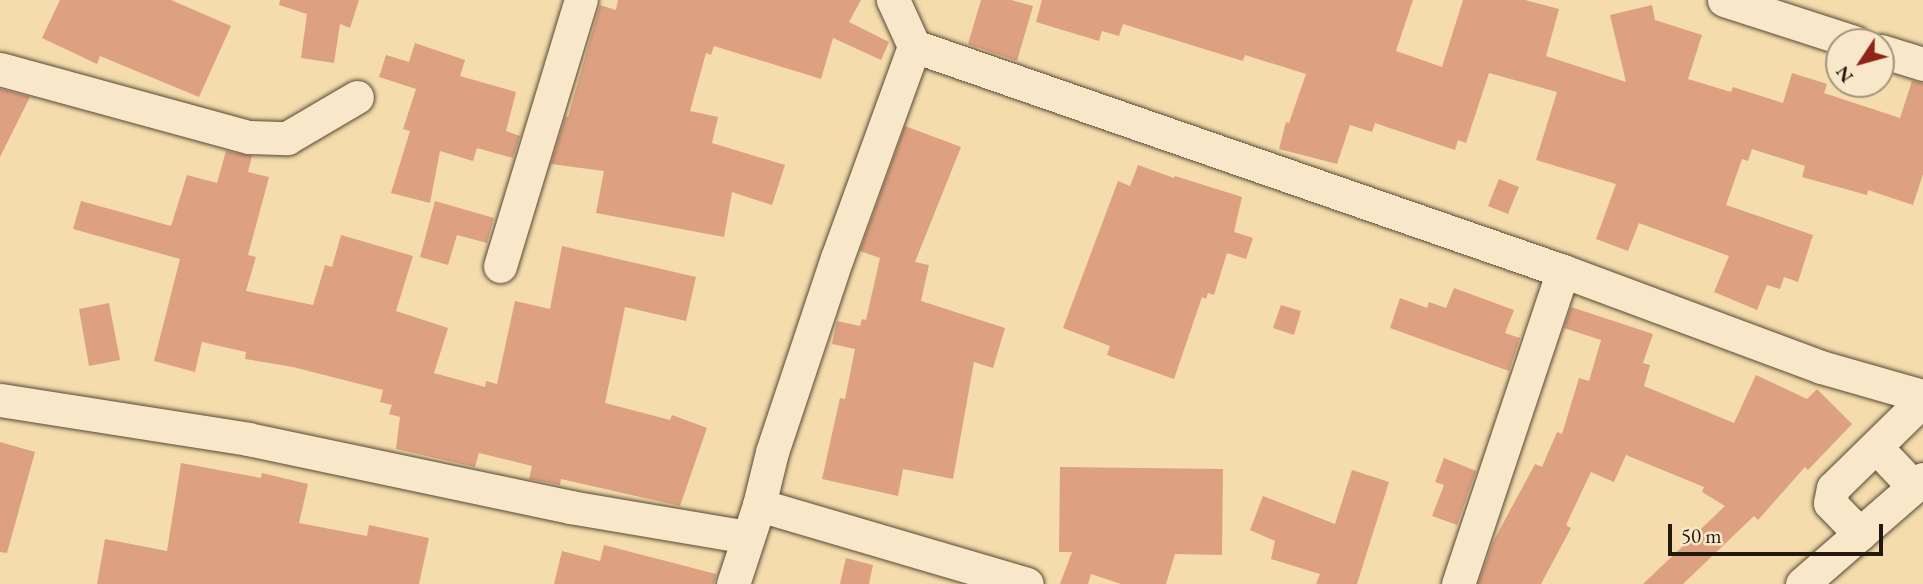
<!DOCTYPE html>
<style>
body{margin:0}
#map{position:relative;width:1923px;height:584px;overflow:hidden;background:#f4dcac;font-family:"EB Garamond",serif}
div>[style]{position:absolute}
.building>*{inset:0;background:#dda181}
.roads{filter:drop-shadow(0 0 2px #574935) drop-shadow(0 0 2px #574935)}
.minor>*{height:33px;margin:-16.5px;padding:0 16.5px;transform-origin:16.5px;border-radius:16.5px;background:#f8e8c9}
span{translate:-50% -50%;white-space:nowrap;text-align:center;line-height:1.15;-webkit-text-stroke:6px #f8e8c9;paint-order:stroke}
.north{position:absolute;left:1825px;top:28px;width:70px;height:70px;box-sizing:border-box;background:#f8e8c9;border:2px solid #a3957e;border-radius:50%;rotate:234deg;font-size:19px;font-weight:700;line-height:28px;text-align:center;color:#23180d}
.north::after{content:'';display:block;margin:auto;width:24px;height:32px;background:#8f2418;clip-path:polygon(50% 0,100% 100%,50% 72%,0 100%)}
.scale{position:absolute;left:1668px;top:524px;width:215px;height:32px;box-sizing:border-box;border:4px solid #23180d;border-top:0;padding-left:9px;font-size:21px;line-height:24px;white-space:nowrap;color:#23180d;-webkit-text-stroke:5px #f8e8c9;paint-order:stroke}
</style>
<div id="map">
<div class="building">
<i style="clip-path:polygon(60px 0,171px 0,231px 26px,199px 97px,100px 56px,97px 64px,42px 38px)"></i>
<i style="clip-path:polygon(280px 0,359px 0,350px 28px,340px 24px,334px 63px,301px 58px,307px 14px,279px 5px)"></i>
<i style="clip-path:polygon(618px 0,861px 0,849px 22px,889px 42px,881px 60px,833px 38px,821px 79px,714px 46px,711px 55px,706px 53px,690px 111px,718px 117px,712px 143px,785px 165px,772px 205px,732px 192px,724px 237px,596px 213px,604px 171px,551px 164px,566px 116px,568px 117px,600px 5px,616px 10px)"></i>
<i style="clip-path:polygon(981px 0,1011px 0,1033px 6px,1017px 61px,968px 44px)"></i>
<i style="clip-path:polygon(1042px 0,1413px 0,1396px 51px,1442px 67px,1463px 0,1525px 0,1559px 9px,1546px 56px,1626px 82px,1610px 15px,1652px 5px,1655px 20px,1702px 35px,1688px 79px,1731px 92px,1733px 87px,1783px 103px,1792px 73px,1827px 84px,1824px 93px,1900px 118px,1912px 81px,1923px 83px,1923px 174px,1913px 205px,1868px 190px,1867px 195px,1802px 177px,1805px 166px,1752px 149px,1748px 161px,1742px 159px,1726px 205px,1813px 235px,1798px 282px,1784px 277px,1780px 289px,1767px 285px,1757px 310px,1714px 292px,1729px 256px,1639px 223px,1628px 251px,1596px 239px,1616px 184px,1536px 160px,1557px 92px,1489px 73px,1466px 143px,1458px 140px,1455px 150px,1375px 123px,1372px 132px,1350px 125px,1337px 164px,1279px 149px,1286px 122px,1289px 123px,1306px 74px,1245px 55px,1243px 61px,1123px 24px,1119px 36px,1102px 31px,1099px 41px,1036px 22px)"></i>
<i style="clip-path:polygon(415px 43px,465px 60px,460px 76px,516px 92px,506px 131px,520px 136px,513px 158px,477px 148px,473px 161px,440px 151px,430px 203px,391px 193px,410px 131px,403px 129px,416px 89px,379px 77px,386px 55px,409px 62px)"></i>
<i style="clip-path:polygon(0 89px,30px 97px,0 157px)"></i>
<i style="clip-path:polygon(905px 126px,961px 147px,915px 262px,929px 265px,921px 301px,1005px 328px,993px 368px,974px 362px,953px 479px,903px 469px,898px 496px,822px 479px,840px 398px,845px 399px,855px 349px,832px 344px,837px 321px,860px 326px,862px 319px,866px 320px,880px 258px,860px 251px)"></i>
<i style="clip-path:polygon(226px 151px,252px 156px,248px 172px,269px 177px,248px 255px,256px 257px,246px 291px,313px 305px,325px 265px,332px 267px,341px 235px,413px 256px,396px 311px,448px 328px,434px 373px,485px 387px,486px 381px,497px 384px,515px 301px,550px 309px,562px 246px,696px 277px,686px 321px,625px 307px,605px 403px,670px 420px,672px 415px,707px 428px,680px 506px,561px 479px,560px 485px,529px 479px,532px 466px,479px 453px,475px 467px,396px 449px,400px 417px,389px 414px,392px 405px,380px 402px,383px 390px,293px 367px,245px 359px,246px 352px,202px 342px,195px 372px,154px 361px,180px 259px,73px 229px,81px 201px,171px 226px,187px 175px,217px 183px)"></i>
<i style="clip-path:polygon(1138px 165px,1174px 178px,1175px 176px,1242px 197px,1234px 232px,1253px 238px,1246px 259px,1227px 253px,1214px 295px,1208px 293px,1206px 299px,1202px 297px,1174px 379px,1107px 355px,1110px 346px,1063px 328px,1118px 181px,1130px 186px)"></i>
<i style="clip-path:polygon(1499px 179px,1519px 187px,1508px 214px,1488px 206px)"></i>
<i style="clip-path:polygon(435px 201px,494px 218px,487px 243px,457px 235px,448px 265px,420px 257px)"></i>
<i style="clip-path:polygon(1454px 288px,1514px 310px,1505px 333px,1520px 338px,1509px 371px,1390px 328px,1400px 298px,1427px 308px,1429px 302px,1446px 308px)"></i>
<i style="clip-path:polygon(109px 303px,120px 360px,89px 366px,79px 309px)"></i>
<i style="clip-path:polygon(1281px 305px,1301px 311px,1294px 335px,1273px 328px)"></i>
<i style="clip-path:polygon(1571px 307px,1653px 334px,1643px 363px,1650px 365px,1644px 386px,1734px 423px,1756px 375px,1807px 399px,1817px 389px,1852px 424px,1808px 470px,1805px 467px,1758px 520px,1754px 516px,1683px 584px,1643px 584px,1725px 506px,1702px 492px,1704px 487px,1626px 455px,1614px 482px,1591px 472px,1566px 525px,1571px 528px,1541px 584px,1478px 584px,1493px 542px,1535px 464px,1542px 467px,1557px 432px,1562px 434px,1579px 378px,1589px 381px,1601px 340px,1564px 328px)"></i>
<i style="clip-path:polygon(0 442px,35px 452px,7px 553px,0 552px)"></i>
<i style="clip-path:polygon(1444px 458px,1476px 471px,1457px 525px,1432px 516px,1444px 485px,1435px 482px)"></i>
<i style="clip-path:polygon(181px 463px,261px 478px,262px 473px,308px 484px,299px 523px,367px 536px,369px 525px,429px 538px,419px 584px,97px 584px,105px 539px,167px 551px)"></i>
<i style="clip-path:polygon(1060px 467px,1223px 469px,1222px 555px,1175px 554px,1166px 584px,1121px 584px,1091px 574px,1088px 584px,1060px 584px,1072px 552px,1059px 552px)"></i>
<i style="clip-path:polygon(1352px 470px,1389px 482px,1357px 584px,1316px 584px,1320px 574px,1271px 559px,1275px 541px,1250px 530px,1263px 496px,1335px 524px)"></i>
<i style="clip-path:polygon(604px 545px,716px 574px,714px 584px,554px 584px,562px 551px,600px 561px)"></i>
<i style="clip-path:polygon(846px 558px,873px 565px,869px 584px,840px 584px)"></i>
</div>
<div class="roads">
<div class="minor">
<i style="left:1724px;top:0;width:137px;rotate:17.9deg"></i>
<i style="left:914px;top:46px;width:687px;rotate:19.12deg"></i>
<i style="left:1563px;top:271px;width:275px;rotate:20.4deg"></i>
<i style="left:1821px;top:367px;width:106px;rotate:15.9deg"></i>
<i style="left:1881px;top:51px;width:44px;rotate:17.2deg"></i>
<i style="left:0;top:69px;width:258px;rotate:15.3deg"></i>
<i style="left:249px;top:137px;width:38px;rotate:2deg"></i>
<i style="left:287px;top:138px;width:81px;rotate:-30.4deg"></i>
<i style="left:500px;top:266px;width:278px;rotate:-73.1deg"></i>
<i style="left:0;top:400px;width:251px;rotate:8.9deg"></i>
<i style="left:248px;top:439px;width:329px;rotate:11.9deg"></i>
<i style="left:570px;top:507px;width:180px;rotate:9.6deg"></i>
<i style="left:1876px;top:447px;width:55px;rotate:46.5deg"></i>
<i style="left:759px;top:505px;width:279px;rotate:16.4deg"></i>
<i style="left:1860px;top:534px;width:43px;rotate:-134.1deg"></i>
<i style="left:1830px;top:503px;width:15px;rotate:-79deg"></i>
<i style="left:1833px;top:488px;width:126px;rotate:-44.4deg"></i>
<i style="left:733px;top:584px;width:83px;rotate:-71.8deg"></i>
<i style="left:759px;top:505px;width:55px;rotate:-76.2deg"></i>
<i style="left:772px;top:452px;width:205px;rotate:-71.5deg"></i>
<i style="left:837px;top:258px;width:226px;rotate:-70deg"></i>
<i style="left:914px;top:46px;width:51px;rotate:-114.5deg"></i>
<i style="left:1458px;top:584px;width:330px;rotate:-71.5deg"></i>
<i style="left:1802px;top:584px;width:160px;rotate:-41deg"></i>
</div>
</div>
<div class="north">N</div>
<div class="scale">50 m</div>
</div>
